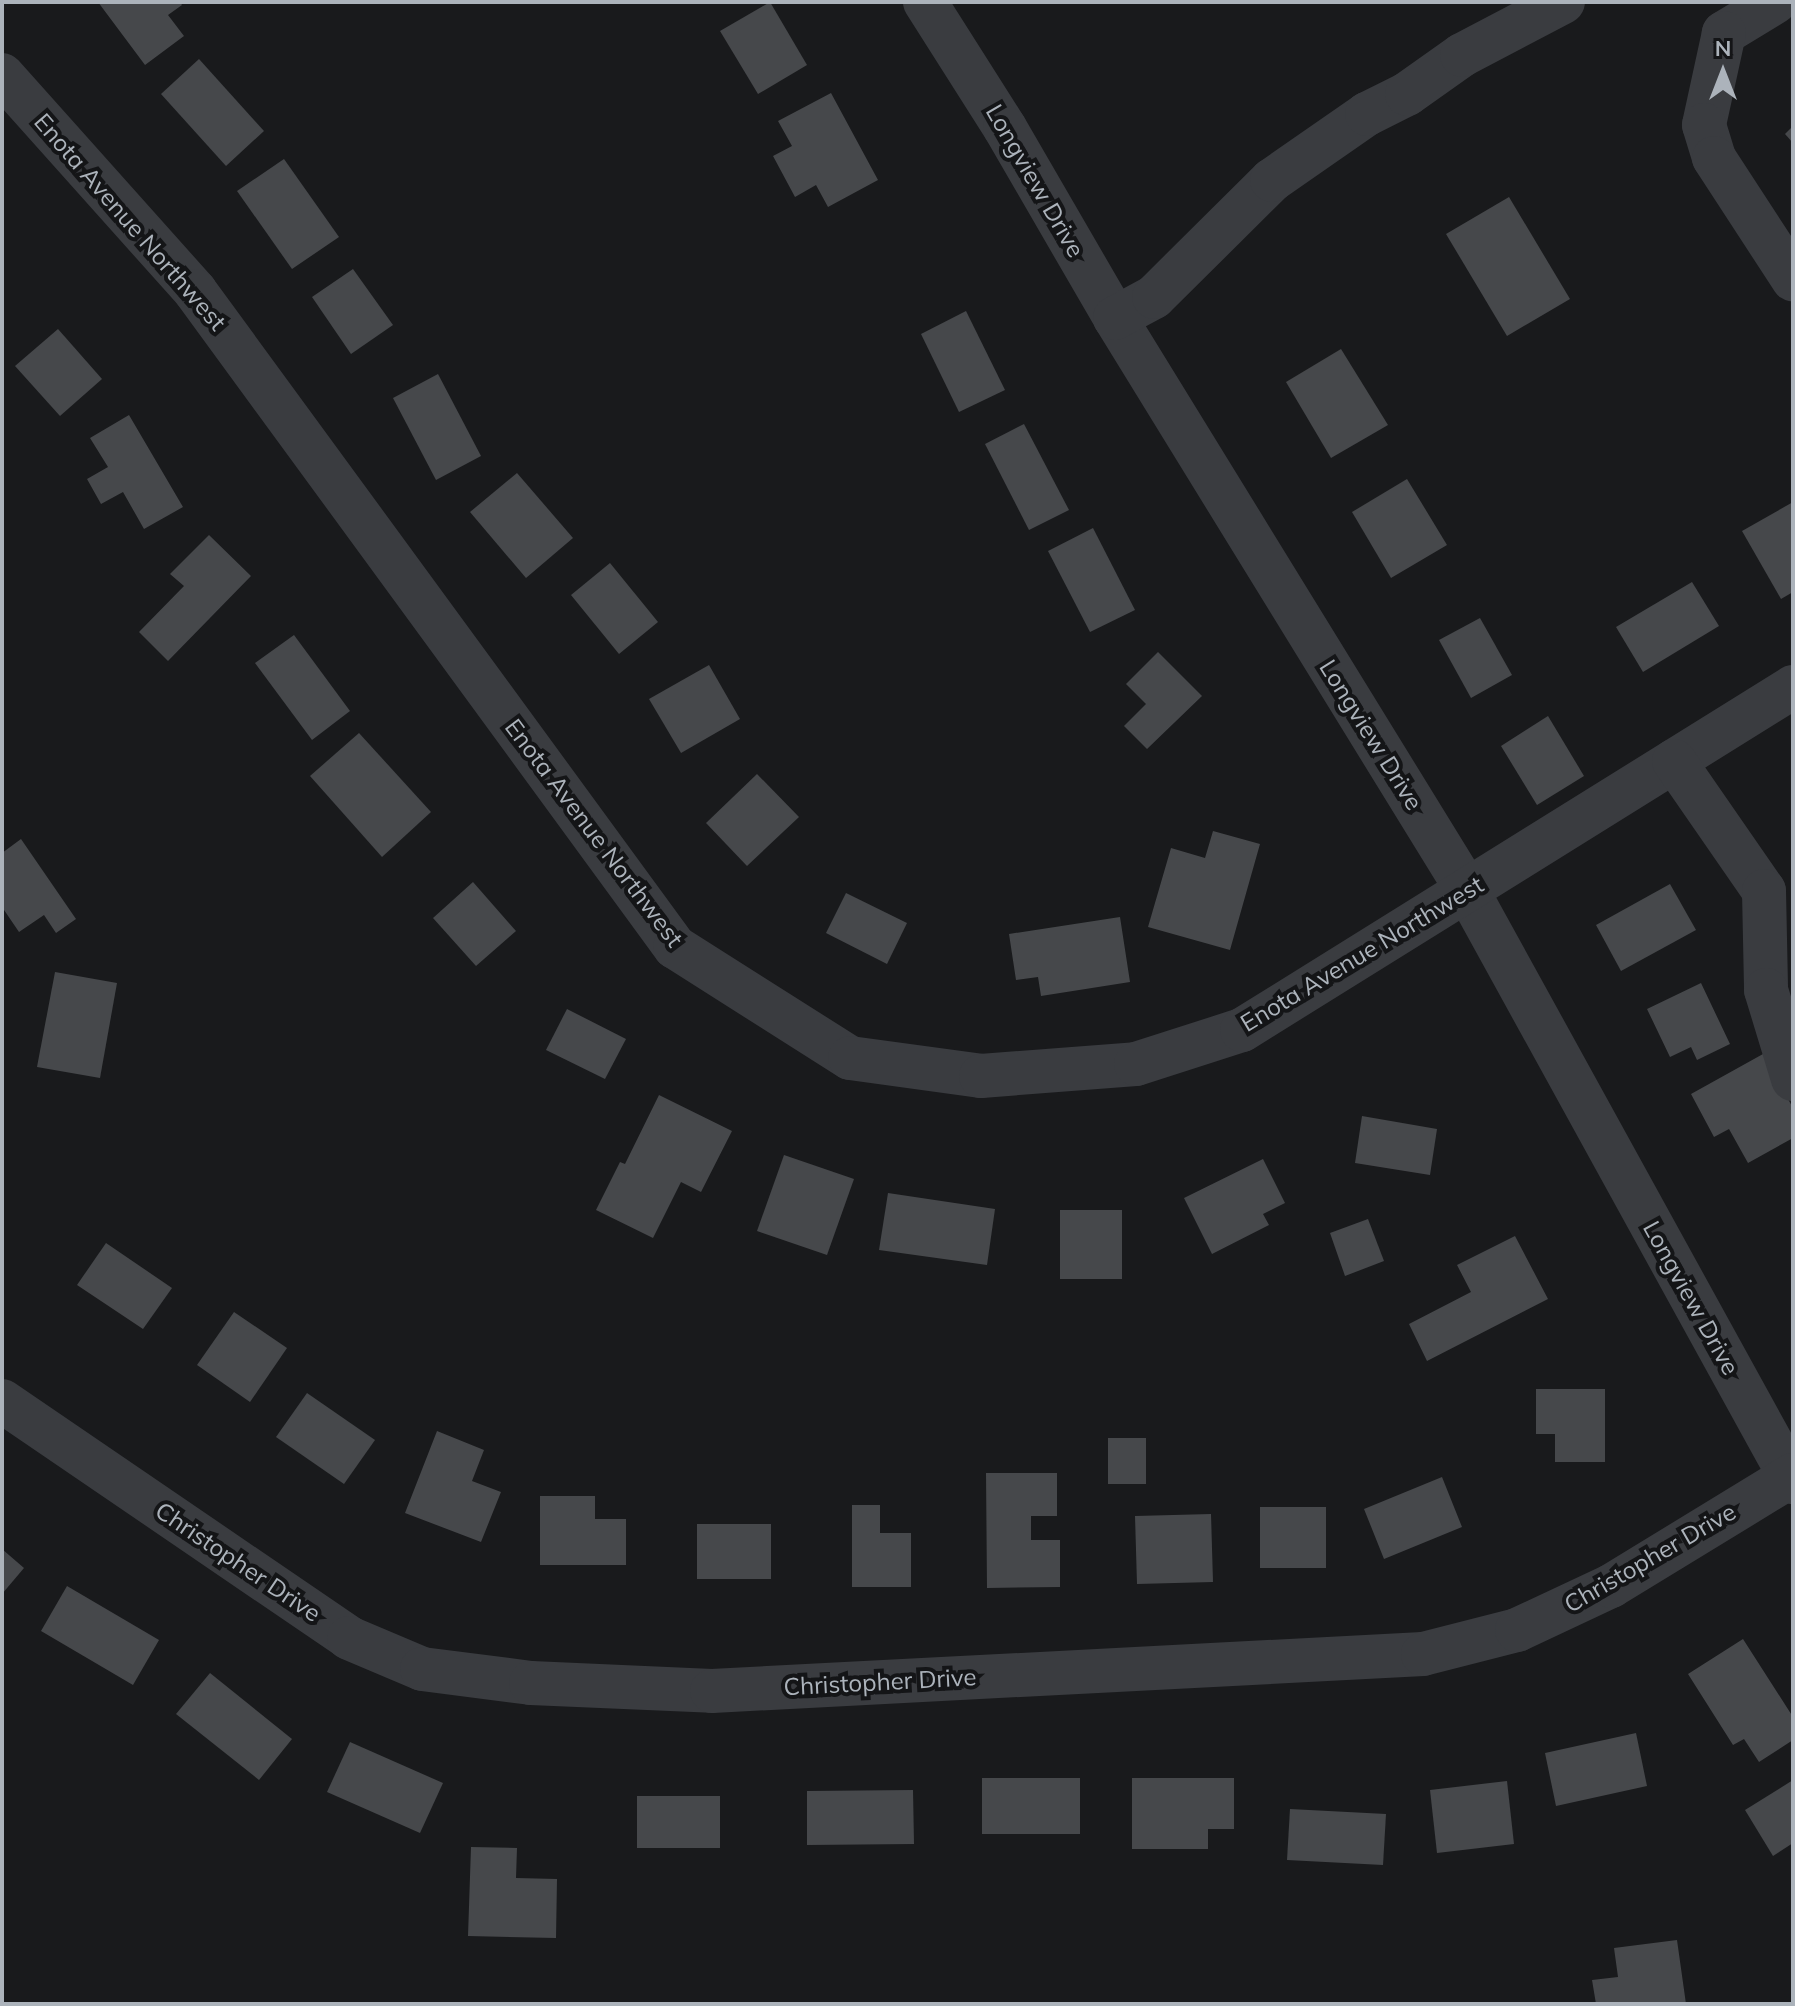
<!DOCTYPE html>
<style>
body{margin:0}
#map{position:relative;width:1795px;height:2006px;overflow:hidden;background:#191a1c;font-family:Mulish,sans-serif}
div>[style]{position:absolute}
.building>*{inset:0;background:#46484b}
.minor>*{height:44px;margin:-22px;padding:0 22px;transform-origin:22px;border-radius:22px;background:#3a3c40}
span{translate:-50% -50%;white-space:nowrap;text-align:center;line-height:1.15;-webkit-text-stroke:8px #141517;paint-order:stroke}
.street-label{font-size:24px;color:#acb3bb}
.frame{position:absolute;inset:0;border:4px solid #acb3bb;pointer-events:none}
.north{position:absolute;left:1683px;top:32px;width:80px;height:80px;-webkit-text-stroke:6px #141517;paint-order:stroke;rotate:0deg;font-size:22px;font-weight:700;line-height:32px;text-align:center;color:#acb3bb}
.north::after{content:'';display:block;margin:auto;width:28px;height:36px;background:#acb3bb;clip-path:polygon(50% 0,100% 100%,50% 72%,0 100%)}
</style>
<div id="map">
<div class="building">
<i style="clip-path:polygon(98px 2px,180px 2px,182px 5px,168px 15px,184px 36px,145px 65px)"></i>
<i style="clip-path:polygon(770px 2px,807px 65px,758px 94px,720px 31px)"></i>
<i style="clip-path:polygon(199px 59px,264px 131px,226px 166px,161px 94px)"></i>
<i style="clip-path:polygon(831px 93px,878px 180px,828px 207px,816px 185px,795px 197px,773px 156px,792px 146px,778px 121px)"></i>
<i style="clip-path:polygon(1793px 126px,1793px 143px,1785px 134px)"></i>
<i style="clip-path:polygon(284px 159px,339px 237px,292px 269px,237px 191px)"></i>
<i style="clip-path:polygon(1509px 197px,1570px 299px,1507px 336px,1446px 234px)"></i>
<i style="clip-path:polygon(353px 269px,393px 325px,351px 354px,312px 297px)"></i>
<i style="clip-path:polygon(966px 311px,1005px 390px,959px 412px,921px 334px)"></i>
<i style="clip-path:polygon(58px 329px,102px 379px,60px 416px,15px 366px)"></i>
<i style="clip-path:polygon(1341px 349px,1388px 425px,1331px 458px,1286px 382px)"></i>
<i style="clip-path:polygon(438px 374px,481px 456px,436px 480px,393px 398px)"></i>
<i style="clip-path:polygon(129px 415px,183px 507px,144px 529px,123px 492px,101px 504px,87px 479px,108px 467px,90px 438px)"></i>
<i style="clip-path:polygon(1024px 424px,1069px 510px,1029px 530px,985px 444px)"></i>
<i style="clip-path:polygon(517px 473px,573px 538px,526px 578px,470px 512px)"></i>
<i style="clip-path:polygon(1407px 479px,1447px 545px,1391px 578px,1352px 512px)"></i>
<i style="clip-path:polygon(1793px 502px,1793px 592px,1781px 599px,1742px 531px)"></i>
<i style="clip-path:polygon(1093px 528px,1135px 610px,1090px 632px,1048px 551px)"></i>
<i style="clip-path:polygon(209px 535px,251px 576px,168px 661px,139px 632px,184px 586px,170px 574px)"></i>
<i style="clip-path:polygon(610px 563px,658px 622px,619px 654px,571px 595px)"></i>
<i style="clip-path:polygon(1692px 582px,1719px 626px,1643px 672px,1616px 627px)"></i>
<i style="clip-path:polygon(1480px 618px,1512px 675px,1471px 698px,1439px 640px)"></i>
<i style="clip-path:polygon(294px 635px,350px 711px,312px 740px,255px 663px)"></i>
<i style="clip-path:polygon(1158px 652px,1202px 696px,1147px 749px,1124px 726px,1146px 704px,1126px 684px)"></i>
<i style="clip-path:polygon(709px 665px,740px 719px,681px 753px,649px 699px)"></i>
<i style="clip-path:polygon(1548px 716px,1584px 776px,1537px 805px,1501px 746px)"></i>
<i style="clip-path:polygon(359px 733px,431px 812px,382px 857px,310px 776px)"></i>
<i style="clip-path:polygon(757px 774px,799px 817px,747px 866px,706px 823px)"></i>
<i style="clip-path:polygon(1213px 831px,1260px 844px,1230px 950px,1148px 927px,1171px 848px,1205px 858px)"></i>
<i style="clip-path:polygon(21px 839px,76px 919px,56px 933px,44px 915px,19px 932px,2px 907px,2px 853px)"></i>
<i style="clip-path:polygon(473px 882px,516px 931px,476px 966px,433px 918px)"></i>
<i style="clip-path:polygon(1670px 884px,1696px 930px,1621px 971px,1596px 925px)"></i>
<i style="clip-path:polygon(846px 893px,907px 923px,887px 964px,826px 933px)"></i>
<i style="clip-path:polygon(1120px 917px,1130px 982px,1041px 996px,1038px 977px,1016px 980px,1009px 934px)"></i>
<i style="clip-path:polygon(55px 972px,117px 983px,100px 1078px,37px 1067px)"></i>
<i style="clip-path:polygon(1701px 983px,1730px 1044px,1697px 1060px,1691px 1047px,1670px 1057px,1647px 1009px)"></i>
<i style="clip-path:polygon(567px 1009px,626px 1039px,605px 1079px,546px 1050px)"></i>
<i style="clip-path:polygon(1763px 1054px,1793px 1108px,1793px 1138px,1748px 1163px,1729px 1129px,1714px 1137px,1691px 1094px)"></i>
<i style="clip-path:polygon(659px 1095px,732px 1131px,701px 1192px,681px 1182px,653px 1238px,596px 1210px,620px 1162px,625px 1164px)"></i>
<i style="clip-path:polygon(1362px 1116px,1437px 1129px,1430px 1175px,1355px 1163px)"></i>
<i style="clip-path:polygon(784px 1155px,854px 1179px,827px 1255px,757px 1231px)"></i>
<i style="clip-path:polygon(1263px 1159px,1285px 1203px,1263px 1214px,1269px 1225px,1212px 1254px,1184px 1198px)"></i>
<i style="clip-path:polygon(888px 1193px,995px 1209px,987px 1265px,879px 1250px)"></i>
<i style="clip-path:polygon(1060px 1210px,1122px 1210px,1122px 1279px,1060px 1279px)"></i>
<i style="clip-path:polygon(1368px 1219px,1384px 1261px,1345px 1276px,1330px 1233px)"></i>
<i style="clip-path:polygon(1515px 1236px,1548px 1299px,1427px 1361px,1409px 1324px,1471px 1292px,1457px 1265px)"></i>
<i style="clip-path:polygon(106px 1243px,172px 1288px,143px 1329px,77px 1285px)"></i>
<i style="clip-path:polygon(234px 1312px,287px 1348px,250px 1402px,197px 1365px)"></i>
<i style="clip-path:polygon(1536px 1389px,1605px 1389px,1605px 1462px,1555px 1462px,1555px 1434px,1536px 1434px)"></i>
<i style="clip-path:polygon(307px 1393px,375px 1440px,344px 1484px,276px 1437px)"></i>
<i style="clip-path:polygon(437px 1431px,484px 1450px,472px 1481px,501px 1492px,481px 1542px,405px 1513px)"></i>
<i style="clip-path:polygon(1108px 1438px,1146px 1438px,1146px 1484px,1108px 1484px)"></i>
<i style="clip-path:polygon(986px 1473px,1057px 1473px,1057px 1516px,1031px 1516px,1031px 1540px,1060px 1540px,1060px 1587px,987px 1588px)"></i>
<i style="clip-path:polygon(1442px 1477px,1462px 1527px,1384px 1559px,1364px 1509px)"></i>
<i style="clip-path:polygon(540px 1496px,595px 1496px,595px 1519px,626px 1519px,626px 1565px,540px 1565px)"></i>
<i style="clip-path:polygon(852px 1505px,880px 1505px,880px 1533px,911px 1533px,911px 1587px,852px 1587px)"></i>
<i style="clip-path:polygon(1260px 1507px,1326px 1507px,1326px 1568px,1260px 1568px)"></i>
<i style="clip-path:polygon(1211px 1514px,1213px 1582px,1137px 1584px,1135px 1516px)"></i>
<i style="clip-path:polygon(697px 1524px,771px 1524px,771px 1579px,697px 1579px)"></i>
<i style="clip-path:polygon(2px 1549px,24px 1568px,2px 1594px)"></i>
<i style="clip-path:polygon(67px 1586px,159px 1640px,133px 1685px,41px 1631px)"></i>
<i style="clip-path:polygon(1743px 1639px,1793px 1717px,1793px 1740px,1759px 1762px,1744px 1739px,1733px 1745px,1688px 1674px)"></i>
<i style="clip-path:polygon(210px 1673px,292px 1739px,259px 1780px,176px 1714px)"></i>
<i style="clip-path:polygon(1636px 1733px,1647px 1786px,1556px 1806px,1545px 1753px)"></i>
<i style="clip-path:polygon(350px 1742px,443px 1783px,420px 1833px,327px 1792px)"></i>
<i style="clip-path:polygon(982px 1778px,1080px 1778px,1080px 1834px,982px 1834px)"></i>
<i style="clip-path:polygon(1132px 1778px,1234px 1778px,1234px 1829px,1208px 1829px,1208px 1849px,1132px 1849px)"></i>
<i style="clip-path:polygon(1793px 1780px,1793px 1843px,1773px 1856px,1745px 1810px)"></i>
<i style="clip-path:polygon(1507px 1781px,1514px 1844px,1437px 1853px,1430px 1790px)"></i>
<i style="clip-path:polygon(913px 1790px,914px 1844px,807px 1845px,807px 1791px)"></i>
<i style="clip-path:polygon(637px 1796px,720px 1796px,720px 1848px,637px 1848px)"></i>
<i style="clip-path:polygon(1290px 1809px,1386px 1814px,1383px 1865px,1287px 1860px)"></i>
<i style="clip-path:polygon(471px 1847px,517px 1848px,516px 1878px,557px 1879px,556px 1938px,468px 1936px)"></i>
<i style="clip-path:polygon(1677px 1940px,1686px 2004px,1596px 2004px,1592px 1980px,1618px 1977px,1614px 1948px)"></i>
</div>
<div class="minor">
<i style="left:925px;top:2px;width:149px;rotate:57.6deg"></i>
<i style="left:1005px;top:128px;width:220px;rotate:59.9deg"></i>
<i style="left:1115px;top:318px;width:672px;rotate:58.39deg"></i>
<i style="left:1467px;top:890px;width:676px;rotate:61.16deg"></i>
<i style="left:1775px;top:2px;width:60px;rotate:148.7deg"></i>
<i style="left:1724px;top:33px;width:94px;rotate:102.3deg"></i>
<i style="left:1704px;top:125px;width:34px;rotate:73deg"></i>
<i style="left:1714px;top:158px;width:145px;rotate:56.9deg"></i>
<i style="left:2px;top:75px;width:290px;rotate:48.2deg"></i>
<i style="left:195px;top:291px;width:813px;rotate:53.81deg"></i>
<i style="left:675px;top:947px;width:207px;rotate:32.4deg"></i>
<i style="left:850px;top:1058px;width:132px;rotate:7.8deg"></i>
<i style="left:981px;top:1076px;width:155px;rotate:-4.4deg"></i>
<i style="left:1136px;top:1064px;width:111px;rotate:-17.8deg"></i>
<i style="left:1242px;top:1030px;width:649px;rotate:-31.9deg"></i>
<i style="left:1115px;top:318px;width:44px;rotate:-28.3deg"></i>
<i style="left:1154px;top:297px;width:166px;rotate:-44.8deg"></i>
<i style="left:1272px;top:180px;width:116px;rotate:-34.8deg"></i>
<i style="left:1367px;top:114px;width:45px;rotate:-26.6deg"></i>
<i style="left:1407px;top:94px;width:67px;rotate:-35.3deg"></i>
<i style="left:1462px;top:55px;width:114px;rotate:-27.7deg"></i>
<i style="left:1674px;top:761px;width:158px;rotate:55.3deg"></i>
<i style="left:1764px;top:891px;width:99px;rotate:88.8deg"></i>
<i style="left:1766px;top:990px;width:93px;rotate:73.1deg"></i>
<i style="left:2px;top:1401px;width:420px;rotate:34.3deg"></i>
<i style="left:349px;top:1638px;width:79px;rotate:23deg"></i>
<i style="left:422px;top:1669px;width:110px;rotate:7.3deg"></i>
<i style="left:531px;top:1683px;width:181px;rotate:2.5deg"></i>
<i style="left:712px;top:1691px;width:712px;rotate:-2.98deg"></i>
<i style="left:1423px;top:1654px;width:97px;rotate:-14.3deg"></i>
<i style="left:1517px;top:1630px;width:104px;rotate:-25.1deg"></i>
<i style="left:1611px;top:1586px;width:213px;rotate:-31.4deg"></i>
</div>
<div class="street-label">
<span style="left:1035px;top:181px;rotate:60deg">Longview Drive</span>
<span style="left:130px;top:222px;rotate:49deg">Enota Avenue Northwest</span>
<span style="left:1371px;top:735px;rotate:58deg">Longview Drive</span>
<span style="left:594px;top:833px;rotate:53deg">Enota Avenue Northwest</span>
<span style="left:1362px;top:954px;rotate:-31deg">Enota Avenue Northwest</span>
<span style="left:1691px;top:1298px;rotate:61deg">Longview Drive</span>
<span style="left:1650px;top:1558px;rotate:-30deg">Christopher Drive</span>
<span style="left:238px;top:1562px;rotate:34deg">Christopher Drive</span>
<span style="left:880px;top:1682px;rotate:-3deg">Christopher Drive</span>
</div>
<div class="frame"></div>
<div class="north">N</div>
</div>
